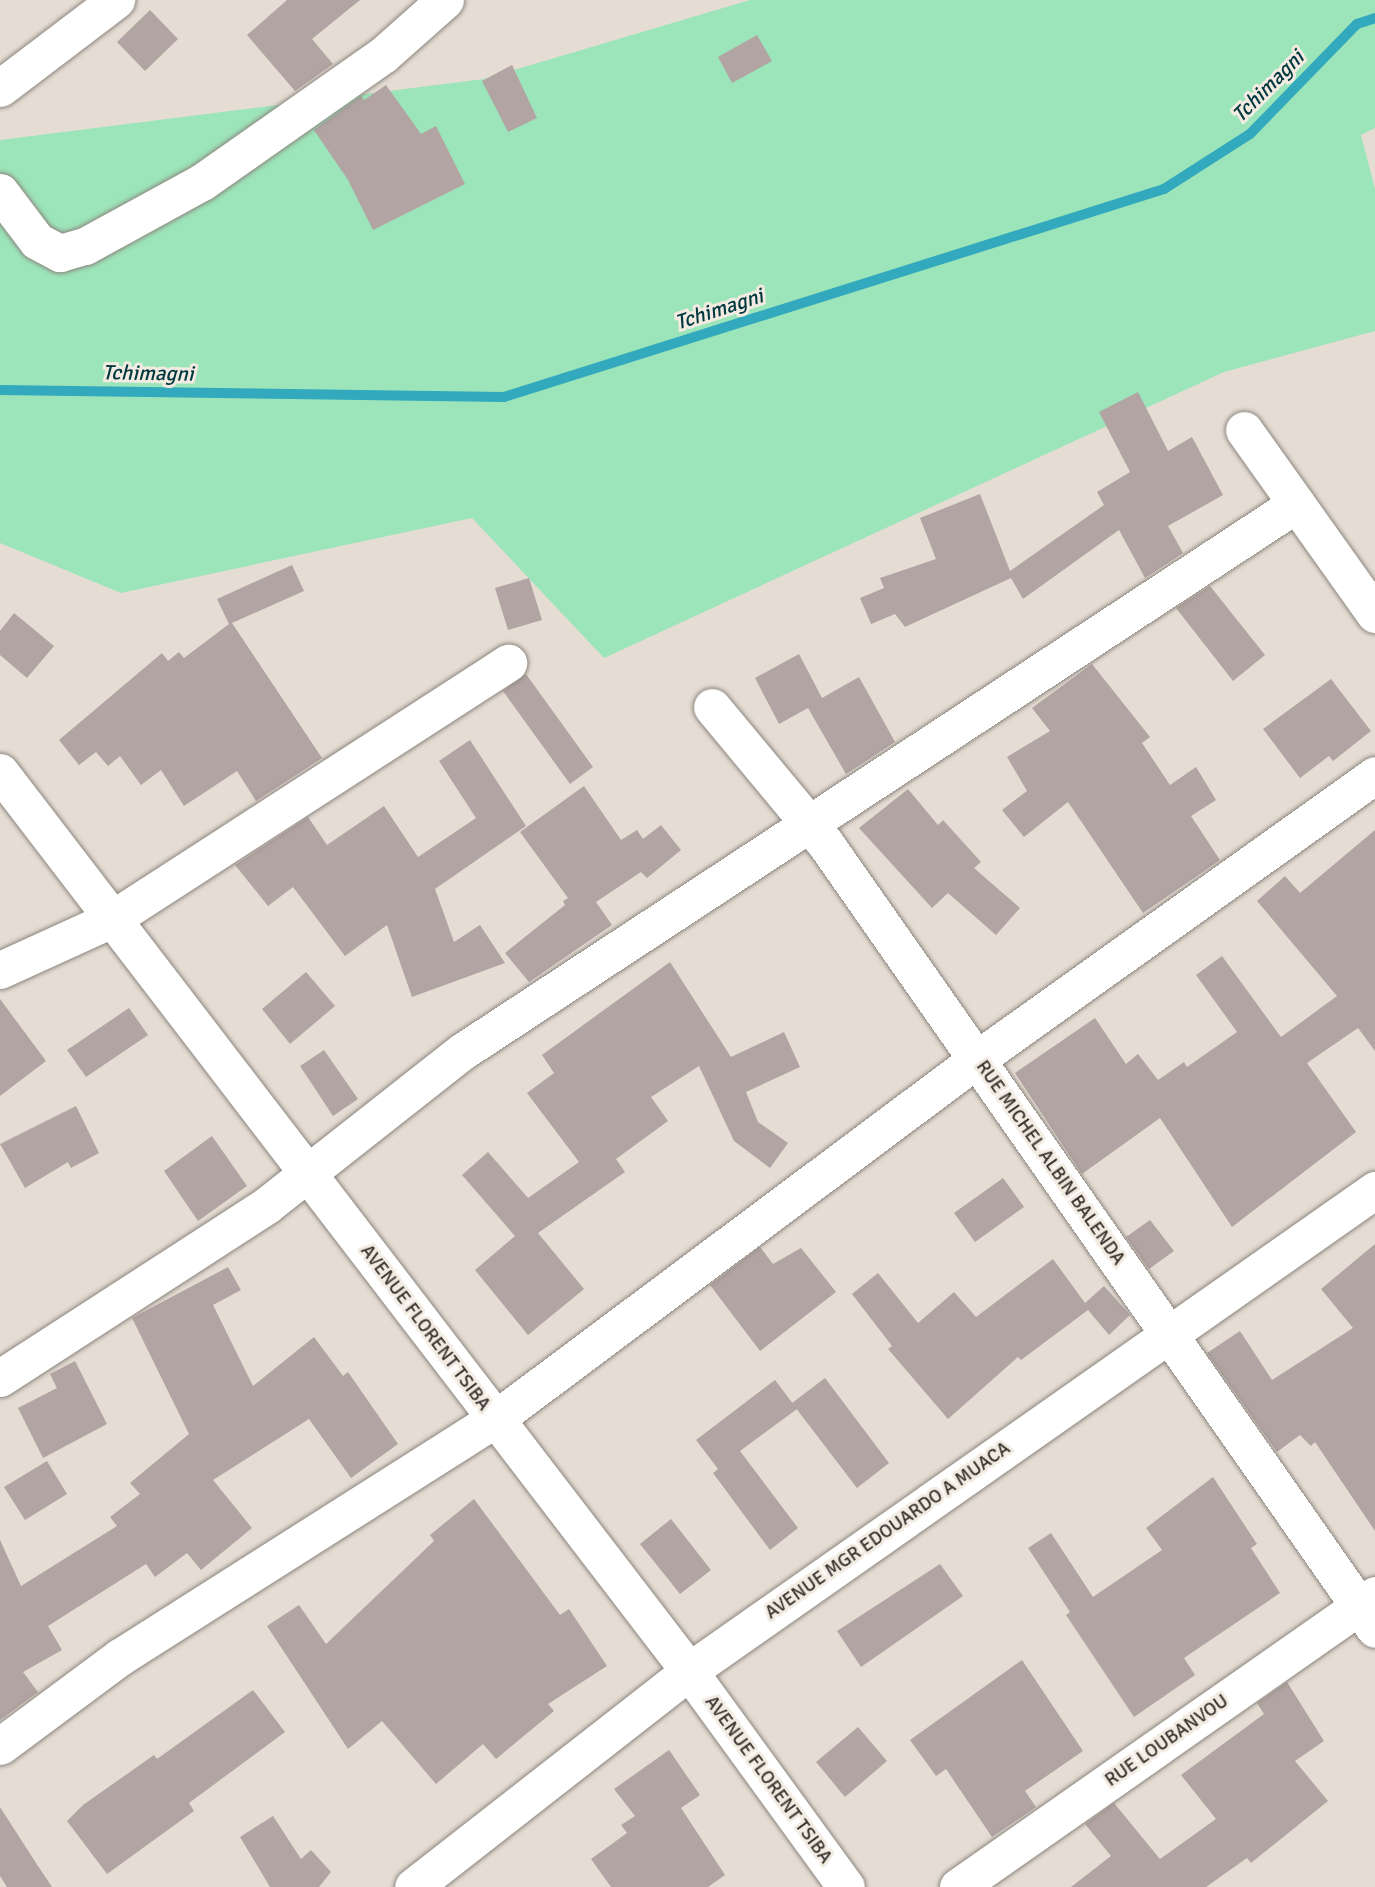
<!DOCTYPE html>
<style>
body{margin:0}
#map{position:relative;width:1375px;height:1887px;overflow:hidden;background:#e5ddd4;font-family:Signika,sans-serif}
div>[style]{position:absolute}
.green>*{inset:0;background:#9ce4ba}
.stream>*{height:10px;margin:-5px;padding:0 5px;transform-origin:5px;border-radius:5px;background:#32a9bd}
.building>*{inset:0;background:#b1a4a2}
.roads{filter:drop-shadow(0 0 2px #8c857d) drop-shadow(0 0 2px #8c857d)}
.minor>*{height:37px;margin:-18.5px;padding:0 18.5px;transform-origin:18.5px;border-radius:18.5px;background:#fff}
span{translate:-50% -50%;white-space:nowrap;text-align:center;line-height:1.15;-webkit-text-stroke:6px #f2ebe1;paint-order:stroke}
.street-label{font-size:19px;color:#36332f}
.water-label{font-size:21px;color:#00373f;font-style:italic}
</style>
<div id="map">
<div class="green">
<i style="clip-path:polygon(750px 0,1375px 0,1375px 128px,1361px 135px,1375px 189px,1375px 331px,1224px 372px,604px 658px,472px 518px,121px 593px,0 543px,0 140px,484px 79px)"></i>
</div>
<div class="stream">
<i style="left:0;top:390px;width:504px;rotate:0.8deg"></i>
<i style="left:504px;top:397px;width:692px;rotate:-17.49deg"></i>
<i style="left:1164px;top:189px;width:102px;rotate:-32.6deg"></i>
<i style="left:1250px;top:134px;width:153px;rotate:-45.8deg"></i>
<i style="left:1357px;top:24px;width:19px;rotate:-18deg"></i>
</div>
<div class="building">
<i style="clip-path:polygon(287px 0,360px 0,312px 39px,333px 64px,295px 91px,247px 35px)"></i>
<i style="clip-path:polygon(150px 10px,178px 39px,145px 71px,117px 42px)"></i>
<i style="clip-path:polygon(757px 35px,772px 61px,732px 83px,718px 57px)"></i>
<i style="clip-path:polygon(512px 65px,537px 118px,508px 132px,482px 81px)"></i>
<i style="clip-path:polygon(386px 85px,421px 134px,436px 126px,465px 184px,373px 230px,348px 180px,314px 130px,361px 96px,364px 100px)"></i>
<i style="clip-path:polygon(1138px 392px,1168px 451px,1192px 437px,1223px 495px,1168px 526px,1183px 553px,1145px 578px,1119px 530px,1023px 599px,1011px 578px,905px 627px,895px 614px,871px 624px,860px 598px,884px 588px,880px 578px,936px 559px,920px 518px,980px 494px,1010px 571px,1104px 505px,1097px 492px,1130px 472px,1099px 412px)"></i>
<i style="clip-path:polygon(292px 565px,304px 591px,232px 623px,322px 758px,256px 801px,237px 771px,184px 806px,161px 770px,141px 785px,120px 756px,108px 766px,96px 752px,79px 765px,59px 740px,162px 653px,168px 661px,179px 652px,184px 658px,229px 624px,217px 599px)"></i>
<i style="clip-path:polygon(529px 578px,542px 620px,508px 630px,495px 588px)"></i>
<i style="clip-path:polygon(1210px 586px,1265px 655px,1233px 681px,1176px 608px)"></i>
<i style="clip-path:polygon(14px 613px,54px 646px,27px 678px,0 655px,0 631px)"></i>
<i style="clip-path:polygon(799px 654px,822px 698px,859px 677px,895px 742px,846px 774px,808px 708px,779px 724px,755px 678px)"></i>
<i style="clip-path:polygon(1092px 664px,1150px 737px,1142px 743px,1170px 785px,1196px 767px,1216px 800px,1191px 816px,1220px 860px,1143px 913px,1068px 802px,1024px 837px,1002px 810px,1027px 791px,1007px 757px,1050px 731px,1032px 708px)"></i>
<i style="clip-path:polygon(526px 674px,593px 767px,570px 784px,503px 691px)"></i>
<i style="clip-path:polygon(1331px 679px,1371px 731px,1333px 761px,1329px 756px,1300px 778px,1263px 729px)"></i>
<i style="clip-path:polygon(470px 740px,526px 826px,435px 889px,454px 942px,480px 925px,505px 963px,412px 997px,387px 925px,345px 956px,293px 887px,268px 906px,235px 865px,308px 817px,327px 845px,384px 806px,418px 857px,476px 818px,439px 761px)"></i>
<i style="clip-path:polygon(584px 786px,621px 840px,637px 830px,643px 839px,661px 825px,681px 850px,647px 878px,641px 872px,596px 902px,612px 925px,529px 982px,505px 953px,565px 905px,563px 901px,568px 898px,520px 832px)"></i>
<i style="clip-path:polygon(908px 789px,938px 825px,943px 820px,981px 862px,974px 868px,1020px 908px,996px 935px,948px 893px,932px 908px,859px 828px)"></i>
<i style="clip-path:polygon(1375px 830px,1375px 1051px,1358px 1028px,1307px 1063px,1356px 1132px,1232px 1227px,1160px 1118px,1082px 1174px,1015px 1073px,1095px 1018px,1126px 1064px,1138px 1054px,1158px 1080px,1184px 1062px,1187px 1067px,1237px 1032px,1196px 975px,1222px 956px,1281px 1037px,1337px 996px,1257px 901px,1285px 876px,1300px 893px)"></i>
<i style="clip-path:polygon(670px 962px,731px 1057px,784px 1032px,800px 1067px,746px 1092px,758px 1122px,788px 1143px,770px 1168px,734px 1141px,699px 1066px,651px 1097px,668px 1121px,616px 1159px,625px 1172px,538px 1233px,584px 1289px,528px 1335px,475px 1270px,515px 1236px,462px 1175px,488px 1152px,528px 1198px,579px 1162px,527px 1093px,554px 1073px,542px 1055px)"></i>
<i style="clip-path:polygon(306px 972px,335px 1006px,290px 1044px,262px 1009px)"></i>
<i style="clip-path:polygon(0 999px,46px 1061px,0 1096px)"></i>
<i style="clip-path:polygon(129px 1008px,148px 1035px,86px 1077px,67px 1050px)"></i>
<i style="clip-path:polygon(324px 1050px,358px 1099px,333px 1116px,300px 1066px)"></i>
<i style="clip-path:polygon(76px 1106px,99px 1153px,71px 1168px,68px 1162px,25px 1188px,0 1144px)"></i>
<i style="clip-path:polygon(212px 1136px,247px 1186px,198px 1221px,164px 1171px)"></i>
<i style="clip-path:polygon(1003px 1178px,1024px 1207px,975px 1242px,954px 1213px)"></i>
<i style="clip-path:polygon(1150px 1220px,1174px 1251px,1149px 1269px,1126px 1237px)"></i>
<i style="clip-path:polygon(1375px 1244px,1375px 1531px,1315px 1442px,1311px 1446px,1300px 1435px,1277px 1452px,1207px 1353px,1240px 1331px,1272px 1380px,1353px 1328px,1321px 1289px)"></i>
<i style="clip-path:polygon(760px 1247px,773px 1264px,801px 1248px,836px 1292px,760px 1351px,710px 1285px)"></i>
<i style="clip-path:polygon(1053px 1259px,1085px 1303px,1104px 1286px,1130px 1315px,1109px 1335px,1088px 1310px,1021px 1360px,1018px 1357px,948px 1419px,888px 1349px,892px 1346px,852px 1294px,878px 1273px,918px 1323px,954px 1292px,976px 1317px)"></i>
<i style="clip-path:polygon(228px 1267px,241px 1290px,213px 1305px,253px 1386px,314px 1337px,343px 1376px,348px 1372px,398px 1444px,351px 1478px,309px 1419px,213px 1480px,252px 1528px,201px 1570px,187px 1553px,155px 1577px,146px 1564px,48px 1626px,62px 1650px,23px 1672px,38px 1692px,0 1720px,0 1540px,21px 1586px,117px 1526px,110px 1517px,140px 1494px,130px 1483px,189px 1434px,132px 1318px)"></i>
<i style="clip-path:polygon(75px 1361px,107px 1424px,43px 1458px,18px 1408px,57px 1388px,50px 1374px)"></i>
<i style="clip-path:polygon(825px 1378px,889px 1463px,857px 1488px,792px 1403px)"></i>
<i style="clip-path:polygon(775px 1380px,797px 1409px,740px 1451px,798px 1528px,770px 1550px,713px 1473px,718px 1469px,696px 1440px)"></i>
<i style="clip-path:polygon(47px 1461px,67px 1494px,25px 1520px,4px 1487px)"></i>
<i style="clip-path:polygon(1213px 1477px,1257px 1544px,1251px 1548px,1280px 1593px,1184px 1658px,1195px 1675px,1134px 1717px,1066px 1615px,1070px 1612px,1028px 1548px,1051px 1533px,1093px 1597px,1162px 1550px,1146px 1528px)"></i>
<i style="clip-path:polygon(474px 1499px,560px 1615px,569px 1609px,607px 1666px,548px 1704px,554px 1711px,496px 1759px,483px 1744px,436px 1784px,382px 1721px,348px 1749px,267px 1626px,299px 1605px,326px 1644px,434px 1541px,430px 1535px)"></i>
<i style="clip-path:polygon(671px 1519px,711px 1570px,680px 1594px,640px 1544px)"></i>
<i style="clip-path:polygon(940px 1564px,963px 1596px,861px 1667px,837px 1631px)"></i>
<i style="clip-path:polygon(1022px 1660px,1083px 1751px,1025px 1791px,1036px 1807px,992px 1837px,946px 1769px,936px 1776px,910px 1740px)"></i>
<i style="clip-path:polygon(1287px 1682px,1324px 1741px,1295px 1761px,1328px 1801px,1251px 1863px,1247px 1858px,1206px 1887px,1071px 1887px,1111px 1856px,1085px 1824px,1114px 1803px,1160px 1859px,1216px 1819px,1181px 1775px,1264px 1714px,1257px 1703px)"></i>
<i style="clip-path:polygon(253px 1690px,285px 1732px,189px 1803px,194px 1811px,107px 1874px,67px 1821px,83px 1805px,154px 1755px,157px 1759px)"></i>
<i style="clip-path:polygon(858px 1727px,887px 1761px,845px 1797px,816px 1762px)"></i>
<i style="clip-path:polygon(669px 1750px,700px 1795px,681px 1808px,725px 1875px,708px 1887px,611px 1887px,591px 1859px,627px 1833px,621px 1825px,635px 1816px,614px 1789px)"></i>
<i style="clip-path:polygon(0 1807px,36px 1863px,52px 1887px,7px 1887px,0 1876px)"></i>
<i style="clip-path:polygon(273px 1816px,301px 1859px,311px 1850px,331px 1872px,319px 1887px,270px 1887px,240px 1837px)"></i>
</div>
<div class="roads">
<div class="minor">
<i style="left:0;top:88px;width:146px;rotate:-37.2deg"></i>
<i style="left:0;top:192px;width:61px;rotate:52.9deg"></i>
<i style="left:37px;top:241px;width:26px;rotate:28deg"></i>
<i style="left:60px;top:253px;width:26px;rotate:-16deg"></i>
<i style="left:85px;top:246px;width:133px;rotate:-28.7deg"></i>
<i style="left:202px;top:182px;width:221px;rotate:-35.1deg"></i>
<i style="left:383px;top:55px;width:83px;rotate:-41.6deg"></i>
<i style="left:1244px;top:430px;width:226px;rotate:54.6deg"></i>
<i style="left:712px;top:707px;width:177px;rotate:50.3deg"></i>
<i style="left:825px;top:843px;width:959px;rotate:55.02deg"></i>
<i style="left:0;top:772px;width:1133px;rotate:52.53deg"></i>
<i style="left:689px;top:1671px;width:267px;rotate:54deg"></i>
<i style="left:0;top:970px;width:123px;rotate:-24.5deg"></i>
<i style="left:112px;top:919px;width:472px;rotate:-32.9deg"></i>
<i style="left:0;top:1378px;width:318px;rotate:-32.9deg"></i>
<i style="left:267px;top:1205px;width:249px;rotate:-38.2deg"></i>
<i style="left:463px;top:1051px;width:997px;rotate:-33.29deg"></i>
<i style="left:0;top:1746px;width:149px;rotate:-36.6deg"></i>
<i style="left:120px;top:1657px;width:443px;rotate:-32.4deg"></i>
<i style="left:494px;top:1420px;width:603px;rotate:-36.77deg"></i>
<i style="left:977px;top:1059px;width:489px;rotate:-35.5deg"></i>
<i style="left:413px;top:1887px;width:350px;rotate:-38deg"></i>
<i style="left:689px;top:1671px;width:838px;rotate:-35.04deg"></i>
<i style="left:958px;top:1887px;width:509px;rotate:-35deg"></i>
</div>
</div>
<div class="street-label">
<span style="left:1050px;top:1163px;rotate:55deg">RUE MICHEL ALBIN BALENDA</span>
<span style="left:425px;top:1328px;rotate:53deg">AVENUE FLORENT TSIBA</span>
<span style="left:888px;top:1531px;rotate:-35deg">AVENUE MGR EDOUARDO A MUACA</span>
<span style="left:1167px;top:1741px;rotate:-35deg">RUE LOUBANVOU</span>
<span style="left:768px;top:1780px;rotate:54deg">AVENUE FLORENT TSIBA</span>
</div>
<div class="water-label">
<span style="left:1268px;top:86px;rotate:-45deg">Tchimagni</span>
<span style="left:719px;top:309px;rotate:-18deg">Tchimagni</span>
<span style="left:148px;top:373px;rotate:1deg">Tchimagni</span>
</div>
</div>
